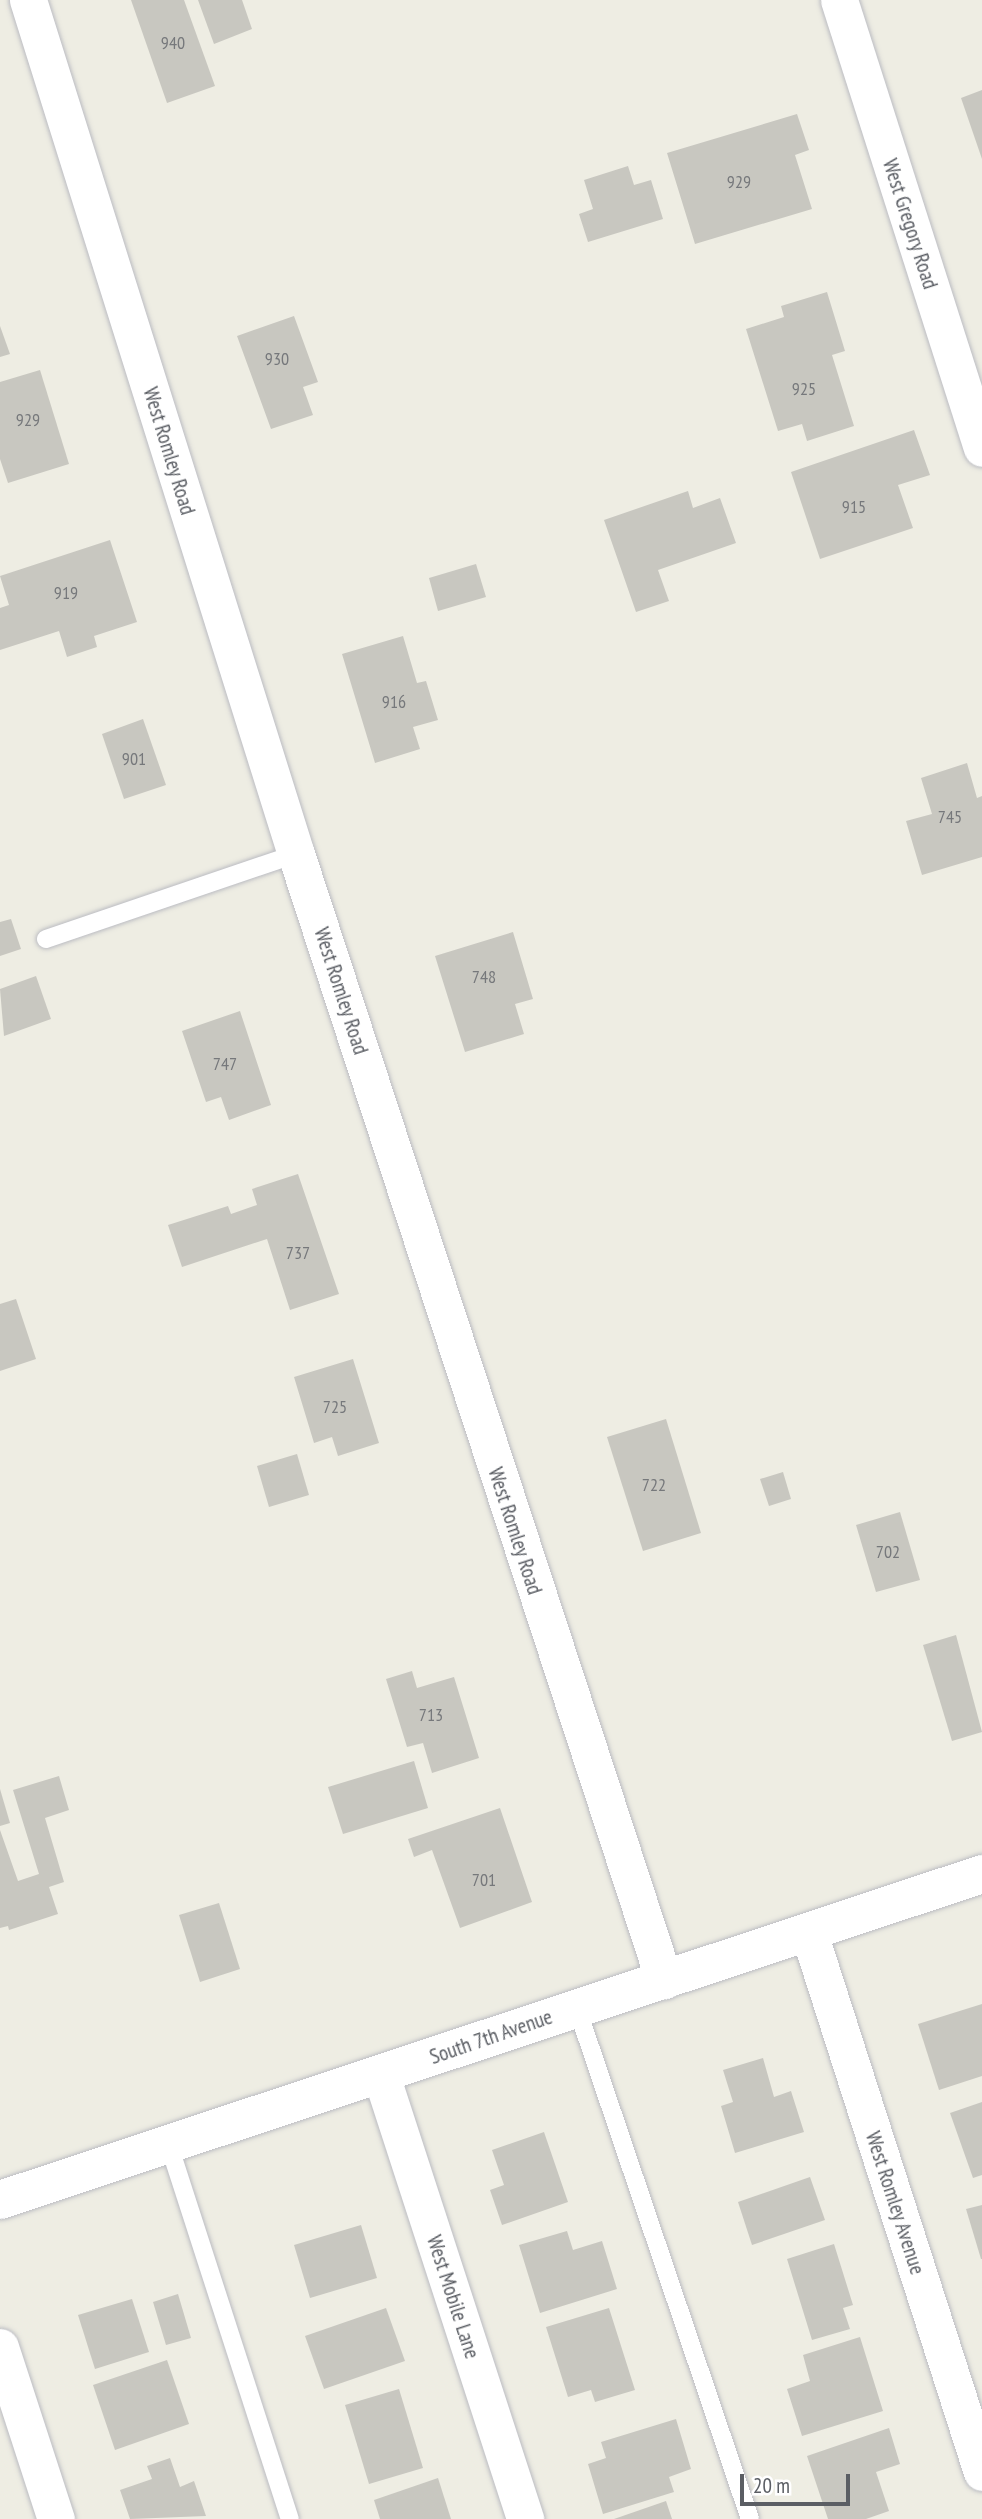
<!DOCTYPE html>
<style>
body{margin:0}
#map{position:relative;width:982px;height:2519px;overflow:hidden;background:#eeede3;font-family:"PT Sans Narrow",sans-serif}
div>[style]{position:absolute}
.building>*{inset:0;background:#c8c7c0}
.roads{filter:drop-shadow(0 0 2px #bbbcc2) drop-shadow(0 0 2px #bbbcc2)}
.lane>*{height:18px;margin:-9px;padding:0 9px;transform-origin:9px;border-radius:9px;background:#fff}
.street>*{height:37px;margin:-18.5px;padding:0 18.5px;transform-origin:18.5px;border-radius:18.5px;background:#fff}
.secondary>*{height:38px;margin:-19px;padding:0 19px;transform-origin:19px;border-radius:19px;background:#fff}
span{translate:-50% -50%;white-space:nowrap;text-align:center;line-height:1.15;-webkit-text-stroke:6px #fff;paint-order:stroke}
.number-label{font-size:18px;color:#76787b}
.number-label span{-webkit-text-stroke-width:0}
.street-label{font-size:21px;color:#5b5e64}
.scale{position:absolute;left:740px;top:2474px;width:110px;height:32px;box-sizing:border-box;border:4px solid #5b5e64;border-top:0;padding-left:9px;font-size:21px;line-height:24px;white-space:nowrap;color:#5b5e64;-webkit-text-stroke:5px #fff;paint-order:stroke}
</style>
<div id="map">
<div class="building">
<i style="clip-path:polygon(131px 0,184px 0,215px 86px,167px 103px)"></i>
<i style="clip-path:polygon(198px 0,242px 0,252px 29px,214px 44px)"></i>
<i style="clip-path:polygon(982px 90px,982px 159px,961px 98px)"></i>
<i style="clip-path:polygon(797px 114px,809px 150px,795px 155px,812px 209px,695px 244px,667px 153px)"></i>
<i style="clip-path:polygon(628px 166px,634px 185px,651px 180px,663px 219px,588px 242px,579px 214px,593px 209px,584px 180px)"></i>
<i style="clip-path:polygon(827px 292px,845px 351px,832px 355px,854px 426px,807px 441px,802px 424px,778px 431px,746px 329px,784px 317px,781px 306px)"></i>
<i style="clip-path:polygon(294px 316px,318px 382px,303px 387px,313px 415px,271px 429px,237px 336px)"></i>
<i style="clip-path:polygon(0 326px,10px 354px,0 357px)"></i>
<i style="clip-path:polygon(40px 370px,69px 464px,8px 483px,0 459px,0 382px)"></i>
<i style="clip-path:polygon(914px 430px,930px 475px,898px 485px,913px 528px,820px 559px,791px 472px)"></i>
<i style="clip-path:polygon(688px 491px,693px 508px,720px 498px,736px 543px,658px 570px,669px 601px,636px 612px,604px 520px)"></i>
<i style="clip-path:polygon(110px 540px,137px 622px,94px 636px,97px 647px,67px 657px,59px 631px,0 650px,0 608px,9px 605px,0 576px)"></i>
<i style="clip-path:polygon(476px 564px,486px 597px,438px 611px,429px 578px)"></i>
<i style="clip-path:polygon(403px 636px,417px 683px,426px 681px,438px 720px,413px 727px,420px 749px,375px 763px,342px 654px)"></i>
<i style="clip-path:polygon(143px 719px,166px 785px,124px 799px,102px 734px)"></i>
<i style="clip-path:polygon(967px 763px,977px 798px,982px 796px,982px 857px,922px 875px,906px 821px,932px 814px,921px 778px)"></i>
<i style="clip-path:polygon(11px 919px,21px 949px,0 956px,0 922px)"></i>
<i style="clip-path:polygon(513px 932px,533px 999px,515px 1004px,524px 1034px,465px 1052px,435px 956px)"></i>
<i style="clip-path:polygon(36px 976px,51px 1019px,4px 1036px,0 989px)"></i>
<i style="clip-path:polygon(240px 1011px,271px 1105px,229px 1120px,221px 1097px,206px 1102px,182px 1031px)"></i>
<i style="clip-path:polygon(298px 1174px,339px 1294px,290px 1310px,267px 1239px,182px 1267px,168px 1225px,228px 1206px,231px 1214px,257px 1205px,252px 1189px)"></i>
<i style="clip-path:polygon(16px 1299px,36px 1359px,0 1371px,0 1304px)"></i>
<i style="clip-path:polygon(353px 1359px,379px 1443px,338px 1456px,332px 1437px,314px 1443px,294px 1377px)"></i>
<i style="clip-path:polygon(666px 1419px,701px 1533px,643px 1551px,607px 1437px)"></i>
<i style="clip-path:polygon(297px 1454px,309px 1495px,269px 1507px,257px 1466px)"></i>
<i style="clip-path:polygon(783px 1472px,791px 1499px,769px 1506px,760px 1479px)"></i>
<i style="clip-path:polygon(900px 1512px,920px 1580px,876px 1592px,856px 1525px)"></i>
<i style="clip-path:polygon(956px 1635px,982px 1732px,952px 1741px,923px 1645px)"></i>
<i style="clip-path:polygon(412px 1671px,417px 1688px,454px 1677px,479px 1758px,432px 1773px,423px 1743px,407px 1747px,386px 1679px)"></i>
<i style="clip-path:polygon(414px 1761px,428px 1808px,343px 1834px,328px 1787px)"></i>
<i style="clip-path:polygon(59px 1776px,69px 1810px,45px 1818px,64px 1882px,49px 1887px,58px 1914px,9px 1930px,8px 1926px,0 1928px,0 1830px,18px 1881px,39px 1874px,13px 1790px)"></i>
<i style="clip-path:polygon(0 1789px,10px 1823px,0 1826px)"></i>
<i style="clip-path:polygon(500px 1808px,532px 1902px,460px 1928px,432px 1850px,414px 1857px,408px 1839px)"></i>
<i style="clip-path:polygon(219px 1903px,240px 1969px,200px 1982px,179px 1915px)"></i>
<i style="clip-path:polygon(982px 2004px,982px 2076px,939px 2090px,918px 2024px)"></i>
<i style="clip-path:polygon(763px 2058px,774px 2097px,791px 2091px,804px 2132px,735px 2153px,721px 2106px,733px 2102px,723px 2070px)"></i>
<i style="clip-path:polygon(982px 2102px,982px 2175px,973px 2178px,950px 2113px)"></i>
<i style="clip-path:polygon(544px 2132px,568px 2202px,502px 2225px,490px 2190px,504px 2185px,492px 2150px)"></i>
<i style="clip-path:polygon(810px 2177px,825px 2220px,752px 2245px,738px 2202px)"></i>
<i style="clip-path:polygon(982px 2205px,982px 2259px,981px 2259px,966px 2209px)"></i>
<i style="clip-path:polygon(361px 2225px,377px 2278px,310px 2298px,294px 2245px)"></i>
<i style="clip-path:polygon(567px 2231px,573px 2250px,602px 2241px,617px 2289px,540px 2313px,519px 2245px)"></i>
<i style="clip-path:polygon(834px 2244px,853px 2305px,843px 2308px,850px 2329px,812px 2340px,787px 2259px)"></i>
<i style="clip-path:polygon(178px 2294px,191px 2338px,166px 2345px,153px 2302px)"></i>
<i style="clip-path:polygon(132px 2299px,149px 2352px,95px 2369px,78px 2315px)"></i>
<i style="clip-path:polygon(386px 2308px,405px 2361px,324px 2389px,305px 2336px)"></i>
<i style="clip-path:polygon(609px 2308px,635px 2390px,595px 2402px,591px 2390px,568px 2397px,546px 2327px)"></i>
<i style="clip-path:polygon(860px 2337px,883px 2411px,802px 2436px,787px 2389px,810px 2381px,803px 2355px)"></i>
<i style="clip-path:polygon(167px 2360px,189px 2424px,115px 2450px,93px 2385px)"></i>
<i style="clip-path:polygon(399px 2389px,423px 2468px,369px 2484px,345px 2405px)"></i>
<i style="clip-path:polygon(676px 2419px,691px 2469px,669px 2477px,674px 2492px,603px 2514px,588px 2464px,606px 2458px,601px 2442px)"></i>
<i style="clip-path:polygon(889px 2428px,900px 2464px,876px 2472px,889px 2511px,866px 2519px,828px 2519px,807px 2456px)"></i>
<i style="clip-path:polygon(170px 2458px,180px 2487px,194px 2481px,206px 2516px,130px 2519px,120px 2490px,152px 2479px,147px 2466px)"></i>
<i style="clip-path:polygon(438px 2478px,451px 2519px,380px 2519px,374px 2500px)"></i>
<i style="clip-path:polygon(666px 2501px,672px 2519px,614px 2519px)"></i>
</div>
<div class="roads">
<div class="lane">
<i style="left:46px;top:939px;width:264px;rotate:-18.8deg"></i>
<i style="left:577px;top:2008px;width:539px;rotate:71.3deg"></i>
<i style="left:169px;top:2145px;width:393px;rotate:72.1deg"></i>
</div>
<div class="street">
<i style="left:28px;top:0;width:895px;rotate:72.58deg"></i>
<i style="left:296px;top:854px;width:1185px;rotate:71.9deg"></i>
<i style="left:839px;top:0;width:470px;rotate:72.3deg"></i>
<i style="left:809px;top:1933px;width:566px;rotate:72.21deg"></i>
<i style="left:381px;top:2075px;width:467px;rotate:72deg"></i>
<i style="left:0;top:2347px;width:181px;rotate:72deg"></i>
</div>
<div class="secondary">
<i style="left:0;top:2200px;width:1035px;rotate:-18.36deg"></i>
</div>
</div>
<div class="number-label">
<span style="left:173px;top:43px">940</span>
<span style="left:739px;top:182px">929</span>
<span style="left:277px;top:359px">930</span>
<span style="left:804px;top:389px">925</span>
<span style="left:28px;top:420px">929</span>
<span style="left:854px;top:507px">915</span>
<span style="left:66px;top:593px">919</span>
<span style="left:394px;top:702px">916</span>
<span style="left:134px;top:759px">901</span>
<span style="left:950px;top:817px">745</span>
<span style="left:484px;top:977px">748</span>
<span style="left:225px;top:1064px">747</span>
<span style="left:298px;top:1253px">737</span>
<span style="left:335px;top:1407px">725</span>
<span style="left:654px;top:1485px">722</span>
<span style="left:888px;top:1552px">702</span>
<span style="left:431px;top:1715px">713</span>
<span style="left:484px;top:1880px">701</span>
</div>
<div class="street-label">
<span style="left:910px;top:224px;rotate:72deg">West Gregory Road</span>
<span style="left:169px;top:451px;rotate:73deg">West Romley Road</span>
<span style="left:341px;top:991px;rotate:72deg">West Romley Road</span>
<span style="left:515px;top:1531px;rotate:72deg">West Romley Road</span>
<span style="left:491px;top:2037px;rotate:-19deg">South 7th Avenue</span>
<span style="left:895px;top:2203px;rotate:72deg">West Romley Avenue</span>
<span style="left:453px;top:2297px;rotate:72deg">West Mobile Lane</span>
</div>
<div class="scale">20 m</div>
</div>
